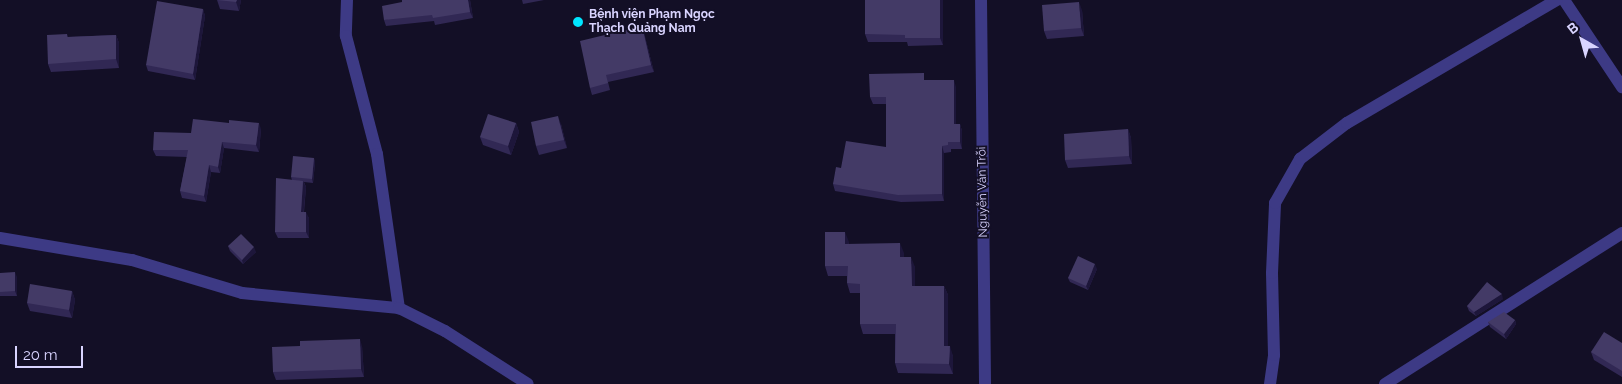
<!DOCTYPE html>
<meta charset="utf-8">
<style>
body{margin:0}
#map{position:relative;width:1622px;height:384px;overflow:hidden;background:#130f26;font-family:Raleway,sans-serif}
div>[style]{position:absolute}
.minor>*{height:12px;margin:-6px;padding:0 6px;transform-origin:6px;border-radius:6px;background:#3d3a85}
.wall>*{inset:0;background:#312854}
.shaded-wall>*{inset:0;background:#1d163a}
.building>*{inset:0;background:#433a66}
.dots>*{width:14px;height:14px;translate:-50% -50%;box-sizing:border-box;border:2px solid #130f26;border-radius:50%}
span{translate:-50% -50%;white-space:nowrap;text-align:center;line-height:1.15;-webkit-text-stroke:4px #130f26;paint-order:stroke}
.poi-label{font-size:12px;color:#d9d4ff;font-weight:700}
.left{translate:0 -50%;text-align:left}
.street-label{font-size:12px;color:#d9d4ff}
.north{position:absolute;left:1557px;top:15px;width:50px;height:50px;-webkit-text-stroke:4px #130f26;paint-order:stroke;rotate:322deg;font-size:14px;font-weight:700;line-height:20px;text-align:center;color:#d9d4ff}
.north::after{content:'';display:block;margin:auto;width:18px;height:22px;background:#d9d4ff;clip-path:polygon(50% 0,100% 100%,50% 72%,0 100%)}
.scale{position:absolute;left:15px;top:346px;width:68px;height:22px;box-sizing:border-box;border:2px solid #d9d4ff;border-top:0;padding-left:6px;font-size:15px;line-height:18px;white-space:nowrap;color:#d9d4ff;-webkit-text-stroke:4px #130f26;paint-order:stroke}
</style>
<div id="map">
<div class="minor">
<i style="left:347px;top:0;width:36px;rotate:92deg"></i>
<i style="left:346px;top:36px;width:122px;rotate:75.3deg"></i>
<i style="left:377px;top:154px;width:156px;rotate:81.9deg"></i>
<i style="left:981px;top:0;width:384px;rotate:89.4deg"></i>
<i style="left:1564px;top:0;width:105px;rotate:56.3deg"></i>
<i style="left:0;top:238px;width:134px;rotate:9.5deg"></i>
<i style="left:132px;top:260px;width:115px;rotate:16.7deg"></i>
<i style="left:242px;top:293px;width:158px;rotate:5.5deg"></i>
<i style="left:399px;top:308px;width:51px;rotate:26.6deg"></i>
<i style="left:445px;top:331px;width:98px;rotate:32.6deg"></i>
<i style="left:1270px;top:384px;width:29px;rotate:-82deg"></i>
<i style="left:1274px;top:355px;width:82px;rotate:-91.4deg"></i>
<i style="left:1272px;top:273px;width:70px;rotate:-87.5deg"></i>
<i style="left:1275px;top:203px;width:51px;rotate:-60.4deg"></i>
<i style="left:1300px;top:159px;width:59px;rotate:-37.5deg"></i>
<i style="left:1347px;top:123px;width:243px;rotate:-30.4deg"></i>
<i style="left:1385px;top:384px;width:281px;rotate:-32.5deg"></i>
</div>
<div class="wall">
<i style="clip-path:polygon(217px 0,241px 0,239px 11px,220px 9px)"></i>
<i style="clip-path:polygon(470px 0,473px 18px,435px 25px,434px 21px,386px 26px,384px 20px)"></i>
<i style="clip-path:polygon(522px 0,544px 0,523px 4px)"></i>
<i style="clip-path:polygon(865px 0,943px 0,943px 45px,908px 46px,907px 42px,868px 42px,865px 34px)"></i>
<i style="clip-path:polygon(203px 9px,205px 16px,195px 80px,148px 71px,146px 65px)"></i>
<i style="clip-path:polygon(1082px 10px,1084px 36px,1047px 39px,1044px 31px)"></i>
<i style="clip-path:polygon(644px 33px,654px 72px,608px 82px,610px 90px,592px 95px,590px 88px)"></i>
<i style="clip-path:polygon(67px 34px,68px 37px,116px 35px,119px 43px,119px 68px,51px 72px,48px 64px)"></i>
<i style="clip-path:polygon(927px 80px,956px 87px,956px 124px,960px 124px,962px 131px,962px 149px,951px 149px,951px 152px,944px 153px,944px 201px,901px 202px,835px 191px,833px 184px,841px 168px,886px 147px,886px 104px,873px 104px,870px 97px)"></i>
<i style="clip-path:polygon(516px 123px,519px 132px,511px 155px,483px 145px,480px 137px)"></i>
<i style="clip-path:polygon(561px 124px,567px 148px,539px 155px,536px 146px)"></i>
<i style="clip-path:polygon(261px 129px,259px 152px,224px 148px,220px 173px,211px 172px,206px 202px,182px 198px,180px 191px,187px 157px,156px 156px,153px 150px,191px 133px)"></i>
<i style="clip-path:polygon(1128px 129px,1131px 138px,1132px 164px,1068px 168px,1065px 160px)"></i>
<i style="clip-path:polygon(314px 158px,315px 163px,313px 183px,304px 182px,306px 187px,304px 212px,309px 218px,309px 238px,278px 238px,275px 232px,292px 180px,291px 177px)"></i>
<i style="clip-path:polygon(849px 242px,849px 244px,904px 253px,904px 257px,915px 267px,915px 286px,944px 286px,948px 295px,948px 346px,953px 356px,953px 374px,898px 373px,895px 363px,895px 334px,863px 334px,860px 324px,860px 293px,850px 293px,847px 283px,847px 276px,828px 276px,825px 266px)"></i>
<i style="clip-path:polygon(228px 246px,256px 252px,243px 264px,230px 251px)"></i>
<i style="clip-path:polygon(1097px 269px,1088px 290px,1070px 282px,1068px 278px)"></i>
<i style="clip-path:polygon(0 273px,17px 277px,17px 296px,0 296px)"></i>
<i style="clip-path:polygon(72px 291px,75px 300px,72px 318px,30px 311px,27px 303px)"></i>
<i style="clip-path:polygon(1503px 299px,1476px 316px,1469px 311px,1467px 306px)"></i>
<i style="clip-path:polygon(1515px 320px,1516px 324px,1506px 339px,1490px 327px,1488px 322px)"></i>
<i style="clip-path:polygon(1622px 343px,1622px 377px,1594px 360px,1591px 352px)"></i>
<i style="clip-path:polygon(362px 346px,364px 377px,276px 380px,273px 372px)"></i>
</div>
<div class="shaded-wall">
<i style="clip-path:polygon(237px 0,241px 0,239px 11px,236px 2px)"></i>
<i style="clip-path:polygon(468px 0,470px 0,473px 18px,470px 12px)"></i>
<i style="clip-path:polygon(940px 0,943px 0,943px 45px,940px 38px)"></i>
<i style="clip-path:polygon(1079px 2px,1082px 10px,1084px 36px,1081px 28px)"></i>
<i style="clip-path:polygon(203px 9px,205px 16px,195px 80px,193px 74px)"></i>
<i style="clip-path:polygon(642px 26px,644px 33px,654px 72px,651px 65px)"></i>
<i style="clip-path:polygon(116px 35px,119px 43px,119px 68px,116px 59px)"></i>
<i style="clip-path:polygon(954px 80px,956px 87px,956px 131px,954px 124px)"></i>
<i style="clip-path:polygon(558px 116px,561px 124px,567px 148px,564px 140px)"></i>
<i style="clip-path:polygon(259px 123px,261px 129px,259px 152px,256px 145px)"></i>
<i style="clip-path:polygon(516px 123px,519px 132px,511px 155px,508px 146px)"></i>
<i style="clip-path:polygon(960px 124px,962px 131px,962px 149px,960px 142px)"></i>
<i style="clip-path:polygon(1128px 129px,1131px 138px,1132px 164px,1129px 156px)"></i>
<i style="clip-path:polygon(222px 142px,224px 148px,220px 173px,218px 167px)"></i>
<i style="clip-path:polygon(942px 146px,944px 153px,944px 201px,942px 194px)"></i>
<i style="clip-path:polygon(314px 158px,315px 163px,313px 183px,312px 179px)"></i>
<i style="clip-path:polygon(209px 165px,211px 172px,206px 202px,204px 196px)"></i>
<i style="clip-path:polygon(303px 181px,306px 187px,303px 218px,301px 212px)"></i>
<i style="clip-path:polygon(306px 212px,309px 218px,309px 238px,306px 232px)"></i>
<i style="clip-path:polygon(845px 232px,849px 242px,848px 254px,845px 244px)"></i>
<i style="clip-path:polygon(900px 243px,904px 253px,904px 267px,900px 257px)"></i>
<i style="clip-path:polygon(254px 247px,256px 252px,243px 264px,242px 260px)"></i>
<i style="clip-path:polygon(911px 257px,915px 267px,915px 295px,912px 286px)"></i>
<i style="clip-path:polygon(1095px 264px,1097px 269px,1088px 290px,1086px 286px)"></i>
<i style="clip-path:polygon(15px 272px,17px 277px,17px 296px,15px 291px)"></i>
<i style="clip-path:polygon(944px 286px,948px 295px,948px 356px,944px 346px)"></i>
<i style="clip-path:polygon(72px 291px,75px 300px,72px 318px,69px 310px)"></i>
<i style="clip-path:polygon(1502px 294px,1503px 299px,1476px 316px,1474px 312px)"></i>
<i style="clip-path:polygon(1515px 320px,1516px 324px,1506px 339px,1504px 334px)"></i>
<i style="clip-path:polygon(360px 339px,362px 346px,364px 377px,361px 369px)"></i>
<i style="clip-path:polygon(950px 346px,953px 356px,953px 374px,949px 364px)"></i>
</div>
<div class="building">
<i style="clip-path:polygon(217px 0,237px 0,236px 2px)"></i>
<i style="clip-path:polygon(402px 0,468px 0,470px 12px,433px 18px,432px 15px,384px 20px,382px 6px,402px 2px)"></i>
<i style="clip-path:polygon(865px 0,940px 0,940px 38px,905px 38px,905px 35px,865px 34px)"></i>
<i style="clip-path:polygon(157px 1px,203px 9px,193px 74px,146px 65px)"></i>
<i style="clip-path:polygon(1079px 2px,1081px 28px,1044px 31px,1042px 5px)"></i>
<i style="clip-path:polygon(642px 26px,651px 65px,606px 75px,608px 83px,590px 88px,580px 41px)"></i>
<i style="clip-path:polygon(67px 34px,67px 37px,116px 35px,116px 59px,48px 64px,47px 35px)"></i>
<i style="clip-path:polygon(924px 73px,924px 80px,954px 80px,954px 124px,960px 124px,960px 142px,948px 142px,948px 145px,942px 146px,942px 194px,898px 195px,833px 184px,836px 167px,841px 168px,846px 141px,886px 147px,886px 97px,870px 97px,869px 74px)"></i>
<i style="clip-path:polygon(488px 114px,516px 123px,508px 146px,480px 137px)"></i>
<i style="clip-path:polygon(558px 116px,564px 140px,536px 146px,531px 122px)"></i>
<i style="clip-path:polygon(193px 119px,229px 123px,229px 120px,259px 123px,256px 145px,222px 142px,218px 167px,209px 165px,204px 196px,180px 191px,188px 150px,153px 150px,154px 132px,191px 133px)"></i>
<i style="clip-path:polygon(1128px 129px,1129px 156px,1065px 160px,1064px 134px)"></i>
<i style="clip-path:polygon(293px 156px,314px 158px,312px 179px,291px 177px)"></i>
<i style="clip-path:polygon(276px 178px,303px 181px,301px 212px,306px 212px,306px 232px,275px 232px)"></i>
<i style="clip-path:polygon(825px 232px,845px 232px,845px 244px,900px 243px,900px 257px,911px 257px,912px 286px,944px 286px,944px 346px,950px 346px,949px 364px,895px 363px,896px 324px,860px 324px,860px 284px,847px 283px,848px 266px,825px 266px)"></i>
<i style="clip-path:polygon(241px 234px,254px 247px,242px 260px,228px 246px)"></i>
<i style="clip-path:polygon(1078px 256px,1095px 264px,1086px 286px,1068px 278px)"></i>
<i style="clip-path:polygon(15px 272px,15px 291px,0 292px,0 273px)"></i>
<i style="clip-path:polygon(1487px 282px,1502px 294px,1474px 312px,1467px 306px)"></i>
<i style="clip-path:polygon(30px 284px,72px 291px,69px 310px,27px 303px)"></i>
<i style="clip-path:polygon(1504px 312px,1515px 320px,1504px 334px,1488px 322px)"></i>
<i style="clip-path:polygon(1604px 332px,1622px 343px,1622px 371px,1591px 352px)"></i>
<i style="clip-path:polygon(360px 339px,361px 369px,273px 372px,272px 347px,300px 346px,300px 341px)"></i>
</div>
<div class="dots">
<i style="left:578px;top:22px;background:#00e5ff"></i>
</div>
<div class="poi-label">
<span class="left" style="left:589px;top:22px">Bệnh viện Phạm Ngọc<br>Thạch Quảng Nam</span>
</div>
<div class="street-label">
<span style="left:983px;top:192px;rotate:-91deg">Nguyễn Văn Trỗi</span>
</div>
<div class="north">B</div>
<div class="scale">20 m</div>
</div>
